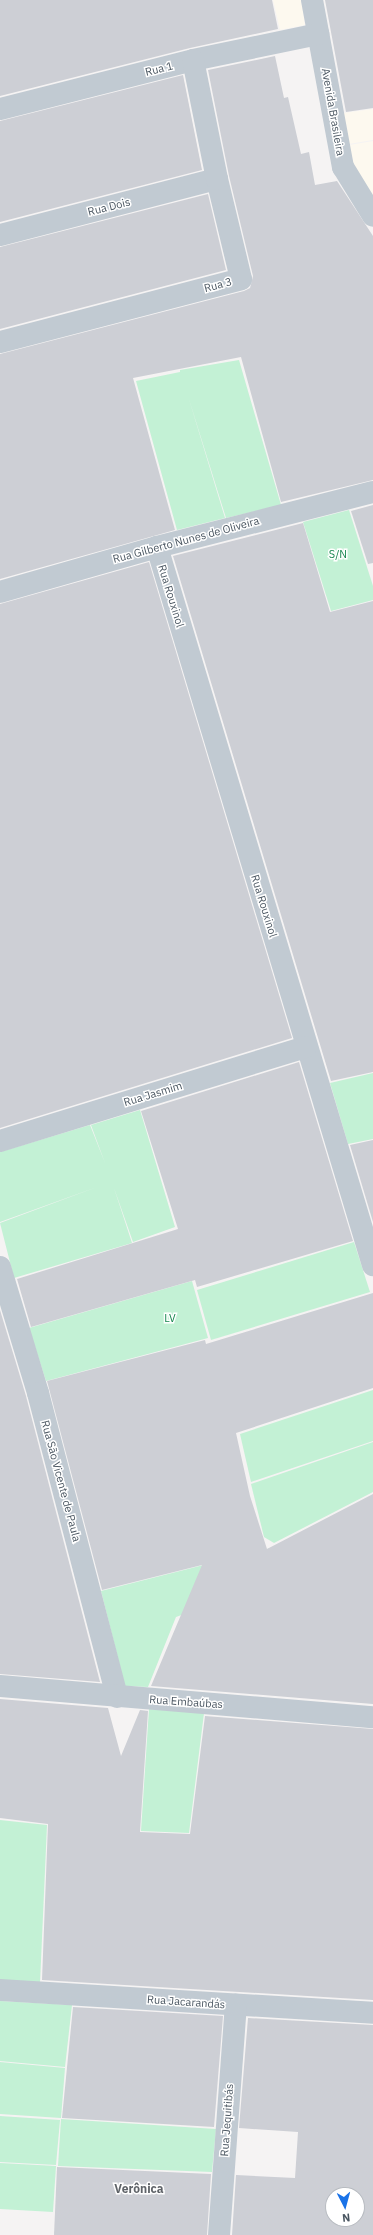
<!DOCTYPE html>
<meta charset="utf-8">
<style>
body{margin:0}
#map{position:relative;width:373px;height:2235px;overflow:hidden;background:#f5f3f3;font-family:"IBM Plex Sans",sans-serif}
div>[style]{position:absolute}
.commercial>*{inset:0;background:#fdf9ef}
.green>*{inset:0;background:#c3f1d5}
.building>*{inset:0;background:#cdcfd5}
.minor>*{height:22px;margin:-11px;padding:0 11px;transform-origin:11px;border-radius:11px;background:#c1cad2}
span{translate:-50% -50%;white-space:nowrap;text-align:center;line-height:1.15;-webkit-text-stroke:3px #fff;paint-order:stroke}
.street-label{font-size:11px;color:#4a5661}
.park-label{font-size:11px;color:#17864f}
.neighbourhood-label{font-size:12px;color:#5f6368;font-weight:700}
.north{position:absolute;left:325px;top:2187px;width:40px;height:40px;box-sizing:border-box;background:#fff;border:1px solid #b7bbc0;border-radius:50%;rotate:174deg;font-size:11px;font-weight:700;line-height:16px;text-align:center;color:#4a5661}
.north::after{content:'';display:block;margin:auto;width:14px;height:18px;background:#1a73e8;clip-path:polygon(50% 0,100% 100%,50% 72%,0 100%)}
</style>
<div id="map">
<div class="commercial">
<i style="clip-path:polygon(273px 0,301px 0,305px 25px,280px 30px)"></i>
<i style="clip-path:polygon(373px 109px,373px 140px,349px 144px,343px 113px)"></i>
<i style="clip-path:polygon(373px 141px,373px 196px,353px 163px,349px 145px)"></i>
</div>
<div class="green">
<i style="clip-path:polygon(239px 360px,281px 505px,226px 518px,188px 396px,225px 518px,177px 530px,136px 381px,180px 372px,180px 370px)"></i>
<i style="clip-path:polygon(349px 510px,373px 586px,373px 600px,331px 611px,303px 522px)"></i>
<i style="clip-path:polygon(373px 1073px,373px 1139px,348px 1144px,330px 1083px)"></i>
<i style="clip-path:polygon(140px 1110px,175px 1227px,133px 1242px,114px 1188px,132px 1243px,14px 1278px,0 1223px,97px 1187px,0 1222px,0 1152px,90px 1125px,105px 1163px,91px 1125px)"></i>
<i style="clip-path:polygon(354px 1242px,370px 1292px,211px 1340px,197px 1290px)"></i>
<i style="clip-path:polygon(192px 1281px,208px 1338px,46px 1381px,29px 1328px)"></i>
<i style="clip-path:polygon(373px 1390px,373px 1441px,251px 1482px,240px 1434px)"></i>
<i style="clip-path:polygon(373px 1442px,373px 1492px,274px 1543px,264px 1537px,251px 1484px)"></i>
<i style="clip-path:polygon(271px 1548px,280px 1579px,176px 1617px,148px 1687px,125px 1686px,101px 1591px)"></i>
<i style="clip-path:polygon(149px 1709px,204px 1713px,189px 1833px,141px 1831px)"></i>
<i style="clip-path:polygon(0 1820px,47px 1825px,40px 1983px,0 1980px)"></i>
<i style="clip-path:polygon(0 2001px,72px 2005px,65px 2067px,0 2061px)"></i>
<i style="clip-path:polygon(0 2062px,65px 2068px,61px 2118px,0 2114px)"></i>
<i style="clip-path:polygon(0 2116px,60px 2120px,56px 2165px,0 2162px)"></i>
<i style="clip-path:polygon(61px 2119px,216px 2129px,212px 2172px,58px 2166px)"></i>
<i style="clip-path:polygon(0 2163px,56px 2166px,53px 2212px,0 2209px)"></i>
</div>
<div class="building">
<i style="clip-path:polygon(0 0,272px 0,278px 29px,190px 48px,0 96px)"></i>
<i style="clip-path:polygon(325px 0,373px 0,373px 108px,346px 112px)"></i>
<i style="clip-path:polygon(275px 56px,284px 98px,288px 97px,301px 154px,309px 152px,315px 185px,337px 181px,373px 236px,373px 480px,281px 502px,241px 357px,133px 378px,175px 530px,0 579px,0 354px,244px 291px,250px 288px,253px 276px,229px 176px,208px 70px)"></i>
<i style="clip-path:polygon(183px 75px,202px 170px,0 222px,0 121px)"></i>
<i style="clip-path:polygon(208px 194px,226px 270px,0 329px,0 247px)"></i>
<i style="clip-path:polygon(373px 505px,373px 563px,368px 564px,351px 511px)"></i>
<i style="clip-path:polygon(303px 523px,330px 612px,373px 601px,373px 1072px,331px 1081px,173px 556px)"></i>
<i style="clip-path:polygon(149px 562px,292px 1038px,0 1128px,0 604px)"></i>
<i style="clip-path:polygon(299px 1062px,353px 1241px,197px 1287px,195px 1280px,31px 1327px,17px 1279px,178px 1229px,141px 1111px)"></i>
<i style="clip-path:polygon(373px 1140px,373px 1222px,350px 1145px)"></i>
<i style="clip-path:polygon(373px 1293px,373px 1388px,236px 1433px,250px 1496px,267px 1549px,373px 1494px,373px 1704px,151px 1686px,202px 1565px,102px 1590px,47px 1381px,205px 1340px,206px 1344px)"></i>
<i style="clip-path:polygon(0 1310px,26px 1396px,100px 1682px,0 1674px)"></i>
<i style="clip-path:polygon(0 1699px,108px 1708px,121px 1756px,140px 1710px,148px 1711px,140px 1832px,190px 1834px,205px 1716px,373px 1729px,373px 2000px,42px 1980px,48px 1824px,0 1818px)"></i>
<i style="clip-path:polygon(73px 2007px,223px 2016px,214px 2127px,62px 2118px)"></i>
<i style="clip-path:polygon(evenodd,248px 2018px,373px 2025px,373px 2235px,232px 2235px,236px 2175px,295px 2178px,298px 2132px,239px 2128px,248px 2018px,333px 2195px,357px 2195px,357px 2219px,333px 2219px,333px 2195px)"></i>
<i style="clip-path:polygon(57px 2167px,211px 2174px,207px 2235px,54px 2235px)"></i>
</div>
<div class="minor">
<i style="left:312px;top:0;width:170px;rotate:79.5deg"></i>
<i style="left:343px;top:167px;width:57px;rotate:58.5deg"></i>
<i style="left:0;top:109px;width:199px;rotate:-14.2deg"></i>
<i style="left:193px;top:60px;width:128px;rotate:-11.7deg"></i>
<i style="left:0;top:235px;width:224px;rotate:-14.5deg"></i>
<i style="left:0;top:342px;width:249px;rotate:-14.6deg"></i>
<i style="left:241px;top:279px;width:103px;rotate:-103.5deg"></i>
<i style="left:217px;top:179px;width:121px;rotate:-101.4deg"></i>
<i style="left:157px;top:547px;width:750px;rotate:73.26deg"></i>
<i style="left:0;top:592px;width:163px;rotate:-16deg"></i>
<i style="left:157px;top:547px;width:223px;rotate:-14.3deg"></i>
<i style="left:0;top:1141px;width:320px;rotate:-17.1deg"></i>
<i style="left:0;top:1267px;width:132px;rotate:73.2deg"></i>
<i style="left:38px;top:1393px;width:314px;rotate:75.4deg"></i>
<i style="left:0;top:1686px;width:374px;rotate:4.8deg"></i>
<i style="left:0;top:1990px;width:374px;rotate:3.5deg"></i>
<i style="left:219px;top:2235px;width:231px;rotate:-85.8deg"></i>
</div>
<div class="street-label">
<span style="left:159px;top:69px;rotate:-14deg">Rua 1</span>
<span style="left:333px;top:112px;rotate:80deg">Avenida Brasileira</span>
<span style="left:109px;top:207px;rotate:-14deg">Rua Dois</span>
<span style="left:218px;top:285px;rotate:-15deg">Rua 3</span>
<span style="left:186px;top:540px;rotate:-15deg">Rua Gilberto Nunes de Oliveira</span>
<span style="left:171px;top:596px;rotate:73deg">Rua Rouxinol</span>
<span style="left:264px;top:906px;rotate:73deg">Rua Rouxinol</span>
<span style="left:153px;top:1094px;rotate:-17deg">Rua Jasmim</span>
<span style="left:61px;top:1481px;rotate:75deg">Rua São Vicente de Paula</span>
<span style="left:186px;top:1702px;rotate:4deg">Rua Embaúbas</span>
<span style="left:186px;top:2002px;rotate:4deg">Rua Jacarandás</span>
<span style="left:227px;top:2120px;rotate:-86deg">Rua Jequitibás</span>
</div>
<div class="park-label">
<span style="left:338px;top:554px">S/N</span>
<span style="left:170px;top:1318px">LV</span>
</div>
<div class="neighbourhood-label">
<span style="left:139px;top:2189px">Verônica</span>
</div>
<div class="north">N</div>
</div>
